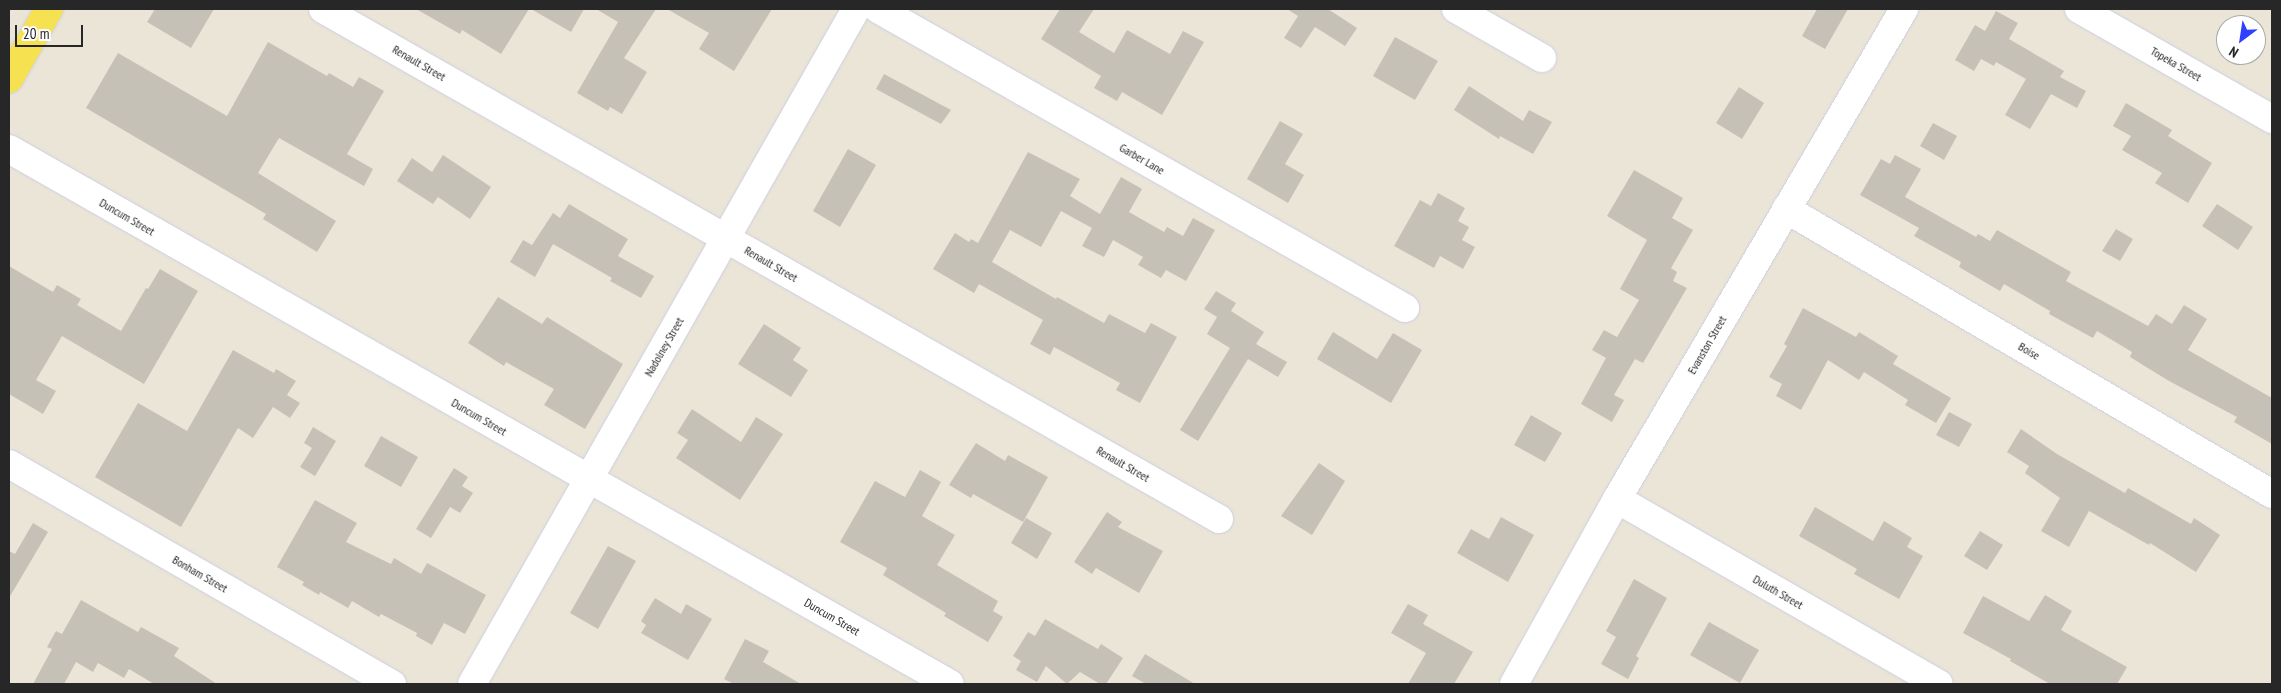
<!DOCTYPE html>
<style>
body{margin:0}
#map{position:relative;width:2281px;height:693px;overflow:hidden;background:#ebe5d7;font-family:"PT Sans Narrow",sans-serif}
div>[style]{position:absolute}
.building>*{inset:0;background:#c6c1b7}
.roads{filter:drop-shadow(0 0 1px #cdcee1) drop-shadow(0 0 1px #cdcee1)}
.minor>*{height:28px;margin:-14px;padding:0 14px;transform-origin:14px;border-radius:14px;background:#fff}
.major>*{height:28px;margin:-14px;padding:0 14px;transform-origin:14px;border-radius:14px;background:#f6e251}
span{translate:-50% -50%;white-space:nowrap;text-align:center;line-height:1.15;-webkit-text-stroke:5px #fff;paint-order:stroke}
.street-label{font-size:12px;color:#272727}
.frame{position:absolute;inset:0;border:10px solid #272727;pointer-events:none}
.north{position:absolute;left:2216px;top:15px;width:50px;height:50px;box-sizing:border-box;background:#fff;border:1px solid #a9a9a9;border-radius:50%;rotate:211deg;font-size:14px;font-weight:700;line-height:20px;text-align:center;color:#272727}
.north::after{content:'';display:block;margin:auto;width:18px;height:22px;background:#3040ff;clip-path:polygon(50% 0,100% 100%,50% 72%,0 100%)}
.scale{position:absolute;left:15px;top:25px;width:68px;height:22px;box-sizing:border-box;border:2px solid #272727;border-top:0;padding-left:6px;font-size:15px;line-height:18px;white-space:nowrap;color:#272727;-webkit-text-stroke:4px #fff;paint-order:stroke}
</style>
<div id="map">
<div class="building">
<i style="clip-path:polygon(155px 9px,214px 9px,191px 48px,147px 22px)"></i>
<i style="clip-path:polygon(416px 9px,529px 9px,501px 54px,462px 30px,460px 34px)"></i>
<i style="clip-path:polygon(531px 9px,584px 9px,571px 32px)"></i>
<i style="clip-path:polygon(596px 9px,656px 9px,624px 58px,647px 72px,622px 114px,610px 107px,608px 111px,577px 93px,618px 22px)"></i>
<i style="clip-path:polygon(667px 9px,772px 9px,734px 71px,699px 49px,709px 33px)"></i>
<i style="clip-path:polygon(1060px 9px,1094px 9px,1079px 32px,1114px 53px,1127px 30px,1170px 54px,1183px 31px,1204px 42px,1162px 115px,1122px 92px,1117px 101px,1094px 88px,1101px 76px,1041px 39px)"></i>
<i style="clip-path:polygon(1287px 9px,1328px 9px,1357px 28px,1345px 46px,1315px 27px,1301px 48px,1284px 38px,1298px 16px)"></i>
<i style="clip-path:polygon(1817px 9px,1848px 9px,1825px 49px,1802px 36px)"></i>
<i style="clip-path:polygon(1996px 11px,2018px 23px,2009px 39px,2064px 71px,2060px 77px,2086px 91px,2077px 108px,2051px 94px,2030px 129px,2005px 115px,2026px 79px,1996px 62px,1994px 66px,1981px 59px,1974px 71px,1955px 60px,1975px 25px,1985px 31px)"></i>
<i style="clip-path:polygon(1395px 37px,1438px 61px,1415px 100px,1373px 76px)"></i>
<i style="clip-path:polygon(268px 42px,327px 76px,329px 73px,353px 87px,359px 77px,384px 91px,347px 154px,373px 169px,364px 186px,279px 138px,258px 173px,336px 221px,317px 252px,263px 219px,266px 214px,86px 108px,118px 53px,227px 116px)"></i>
<i style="clip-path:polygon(884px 74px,951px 110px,941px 124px,876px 89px)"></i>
<i style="clip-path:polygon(1469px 86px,1523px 121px,1529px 110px,1552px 122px,1533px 154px,1500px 136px,1499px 139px,1454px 110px)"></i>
<i style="clip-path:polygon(1739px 87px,1764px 103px,1742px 139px,1716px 123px)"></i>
<i style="clip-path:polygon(2126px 103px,2172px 130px,2168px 136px,2212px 163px,2188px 203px,2155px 183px,2162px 173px,2122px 150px,2131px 136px,2113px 126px)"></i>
<i style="clip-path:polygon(1280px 121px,1303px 134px,1285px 164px,1304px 175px,1288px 203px,1247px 179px)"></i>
<i style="clip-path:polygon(1933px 123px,1957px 136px,1944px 160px,1920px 146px)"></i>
<i style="clip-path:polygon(848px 149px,876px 165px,840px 227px,813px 211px)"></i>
<i style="clip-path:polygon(1028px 152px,1080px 179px,1070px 196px,1100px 214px,1121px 177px,1142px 189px,1129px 212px,1164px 232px,1167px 227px,1183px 236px,1193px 218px,1215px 230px,1186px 281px,1166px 270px,1161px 278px,1138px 265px,1143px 257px,1113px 240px,1104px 257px,1082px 246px,1092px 228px,1061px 211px,1041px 247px,1010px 230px,992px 262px,1056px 299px,1057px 297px,1104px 323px,1109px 314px,1145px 333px,1151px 323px,1177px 337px,1140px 403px,1116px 390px,1120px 383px,1054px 347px,1050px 355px,1030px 344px,1043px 320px,979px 284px,974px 293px,933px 269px,955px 233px,969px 242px,971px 239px,978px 243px)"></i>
<i style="clip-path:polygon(443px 155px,491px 187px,470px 219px,438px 197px,433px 204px,397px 181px,412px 158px,432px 172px)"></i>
<i style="clip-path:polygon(1895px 155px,1921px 169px,1905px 197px,1976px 237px,1978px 234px,1990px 241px,1997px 230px,2071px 272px,2066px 281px,2148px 326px,2156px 314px,2172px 324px,2184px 305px,2207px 319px,2188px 350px,2272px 398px,2272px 444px,2234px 422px,2237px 417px,2169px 381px,2130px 357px,2132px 352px,2097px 331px,2093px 338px,2049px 314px,2050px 311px,2004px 284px,2000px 291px,1959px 267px,1961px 262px,1914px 236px,1919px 228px,1860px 195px,1881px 159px,1890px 164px)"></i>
<i style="clip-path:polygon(1634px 170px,1683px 198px,1672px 218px,1693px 230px,1671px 268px,1677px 272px,1673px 281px,1687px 288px,1643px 363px,1635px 359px,1614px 395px,1624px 400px,1612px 422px,1581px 404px,1606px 358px,1592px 350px,1604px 330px,1617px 337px,1639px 300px,1620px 289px,1647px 240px,1607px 216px)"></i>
<i style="clip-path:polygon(1438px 193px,1465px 208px,1458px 221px,1469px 227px,1462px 240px,1475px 247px,1463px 269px,1440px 256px,1434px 268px,1394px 246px,1420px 200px,1431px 206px)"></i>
<i style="clip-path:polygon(569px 204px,628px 239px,618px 256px,654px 276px,641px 298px,610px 281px,612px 278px,553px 244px,535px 277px,510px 262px,523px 240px,532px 245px,553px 213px,560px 218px)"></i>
<i style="clip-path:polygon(2217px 204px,2253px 227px,2238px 250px,2202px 226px)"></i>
<i style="clip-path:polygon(2116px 229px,2133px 239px,2120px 261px,2102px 251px)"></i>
<i style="clip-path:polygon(9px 266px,53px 292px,57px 285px,81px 299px,77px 305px,121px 331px,146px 288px,148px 289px,160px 269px,198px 291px,144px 384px,62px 336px,36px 380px,56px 391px,43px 414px,9px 394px)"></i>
<i style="clip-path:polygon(1216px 291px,1236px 303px,1231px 311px,1264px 332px,1256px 344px,1287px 362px,1278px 377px,1248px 359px,1198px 441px,1180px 430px,1230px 348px,1207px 334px,1217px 317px,1204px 309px)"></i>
<i style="clip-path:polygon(498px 297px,542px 324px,547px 317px,623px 364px,585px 429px,544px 405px,554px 389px,506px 362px,504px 366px,468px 343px)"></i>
<i style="clip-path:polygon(1803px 308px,1856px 337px,1859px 332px,1898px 356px,1893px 364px,1951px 398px,1936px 423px,1905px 405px,1908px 400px,1864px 372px,1859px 380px,1828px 360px,1801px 410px,1776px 396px,1782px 384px,1769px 377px,1787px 346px,1784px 344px)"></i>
<i style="clip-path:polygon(764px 324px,801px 348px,793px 360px,808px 370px,791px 397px,738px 364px)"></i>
<i style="clip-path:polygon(1333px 332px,1377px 359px,1393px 333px,1422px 350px,1391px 403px,1317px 359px)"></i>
<i style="clip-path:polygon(233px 350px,274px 373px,276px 369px,296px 381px,287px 395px,300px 403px,290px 418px,273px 407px,253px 438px,238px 428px,181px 527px,95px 477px,138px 403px,187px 431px)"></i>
<i style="clip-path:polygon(692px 409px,741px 442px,756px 417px,783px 434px,740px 500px,676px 458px,688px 440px,677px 433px)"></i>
<i style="clip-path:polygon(1949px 412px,1972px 424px,1959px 447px,1936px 435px)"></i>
<i style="clip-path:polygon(1531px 415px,1562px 433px,1545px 462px,1514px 445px)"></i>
<i style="clip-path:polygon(313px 427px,336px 441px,315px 476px,300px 467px,312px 448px,304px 443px)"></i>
<i style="clip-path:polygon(2021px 429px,2057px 454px,2125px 493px,2128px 488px,2191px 524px,2194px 518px,2220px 535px,2196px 572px,2150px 543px,2149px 545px,2089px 511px,2069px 547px,2041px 531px,2060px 498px,2025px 473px,2029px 466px,2007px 452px)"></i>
<i style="clip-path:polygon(381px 436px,418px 457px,401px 487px,364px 466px)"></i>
<i style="clip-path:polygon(976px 443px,1005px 461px,1008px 455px,1048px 477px,1023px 522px,973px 494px,971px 498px,949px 485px)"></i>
<i style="clip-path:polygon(1319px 463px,1345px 481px,1312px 535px,1281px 516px)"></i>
<i style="clip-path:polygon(454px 468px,468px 477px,462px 486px,473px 493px,460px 513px,450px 507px,431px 538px,416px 529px)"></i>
<i style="clip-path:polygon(920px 470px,941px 482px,922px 516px,955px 535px,937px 565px,998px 601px,993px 611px,1003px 617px,988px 642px,944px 616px,946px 613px,883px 575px,887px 568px,840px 542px,875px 481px,905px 497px)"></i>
<i style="clip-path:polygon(315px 500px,357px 523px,346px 542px,391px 564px,394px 558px,421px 574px,427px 563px,486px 595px,465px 634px,444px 623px,432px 645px,416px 636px,417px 633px,381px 614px,379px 617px,352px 601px,348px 608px,320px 592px,319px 595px,302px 585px,304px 582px,277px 567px)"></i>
<i style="clip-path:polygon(1815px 507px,1873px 541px,1884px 521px,1912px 538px,1907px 547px,1923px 556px,1899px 599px,1854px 574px,1857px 569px,1799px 536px)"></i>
<i style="clip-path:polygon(1107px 512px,1122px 522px,1118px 527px,1163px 551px,1139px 593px,1096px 568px,1092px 574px,1074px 562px)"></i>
<i style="clip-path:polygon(1501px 517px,1534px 535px,1508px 582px,1457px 553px,1471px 529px,1489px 539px)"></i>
<i style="clip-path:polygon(1026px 518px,1052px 533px,1037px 559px,1011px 543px)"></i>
<i style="clip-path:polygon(33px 523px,48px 532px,9px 598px,9px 551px,15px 554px)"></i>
<i style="clip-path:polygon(1980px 531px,2003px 545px,1987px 570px,1964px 556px)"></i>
<i style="clip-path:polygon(608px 546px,636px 561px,598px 629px,570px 613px)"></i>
<i style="clip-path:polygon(1634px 579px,1667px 598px,1636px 656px,1639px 658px,1628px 679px,1601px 664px,1616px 637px,1606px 631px)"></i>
<i style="clip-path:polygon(2045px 595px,2072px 611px,2061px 630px,2127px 667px,2117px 684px,2050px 684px,2010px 661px,2011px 659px,1963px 633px,1983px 596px,2029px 621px)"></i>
<i style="clip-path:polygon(655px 598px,681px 614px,686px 604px,712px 619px,688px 660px,641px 633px,646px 625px,641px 621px)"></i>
<i style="clip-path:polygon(81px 600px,138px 632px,141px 627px,179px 648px,174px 656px,217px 684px,154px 684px,129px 669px,124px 678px,98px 663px,93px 672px,76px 662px,64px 684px,33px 684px,52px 649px,47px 647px,56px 631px,62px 634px)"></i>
<i style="clip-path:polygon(1408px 604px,1428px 615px,1423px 624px,1473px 652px,1454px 684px,1408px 684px,1426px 653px,1391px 633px)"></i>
<i style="clip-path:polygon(1045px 619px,1098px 649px,1101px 644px,1123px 658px,1106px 684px,1100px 684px,1080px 672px,1067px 684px,1046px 666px,1037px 682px,1016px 670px,1021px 661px,1013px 656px,1028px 632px,1035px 636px)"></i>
<i style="clip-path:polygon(1709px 622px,1759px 650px,1740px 683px,1690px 655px)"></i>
<i style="clip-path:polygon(745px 639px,769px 651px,763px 662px,801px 684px,734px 684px,724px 679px)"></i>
<i style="clip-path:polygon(1145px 654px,1195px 684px,1146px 684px,1132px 676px)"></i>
</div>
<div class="roads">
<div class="minor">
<i style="left:323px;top:9px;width:1031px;rotate:29.65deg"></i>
<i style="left:878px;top:9px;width:606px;rotate:29.57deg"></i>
<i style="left:1456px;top:9px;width:99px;rotate:29.7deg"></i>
<i style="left:2079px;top:9px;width:222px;rotate:29.7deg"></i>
<i style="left:9px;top:149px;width:1082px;rotate:29.62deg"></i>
<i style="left:1786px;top:209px;width:563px;rotate:30.39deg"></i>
<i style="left:9px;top:464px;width:442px;rotate:29.9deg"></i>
<i style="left:1617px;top:499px;width:371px;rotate:29.9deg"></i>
<i style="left:472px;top:684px;width:777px;rotate:-60.36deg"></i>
<i style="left:1514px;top:684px;width:212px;rotate:-60.9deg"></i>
<i style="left:1617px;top:499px;width:568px;rotate:-59.64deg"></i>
</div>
<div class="major">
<i style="left:9px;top:79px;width:81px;rotate:-60.3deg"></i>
</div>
</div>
<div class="street-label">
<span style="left:419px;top:63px;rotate:30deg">Renault Street</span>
<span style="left:2176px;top:64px;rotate:30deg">Topeka Street</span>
<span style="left:1142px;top:159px;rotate:30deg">Garber Lane</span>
<span style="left:127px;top:217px;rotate:30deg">Duncum Street</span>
<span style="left:771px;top:264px;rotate:30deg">Renault Street</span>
<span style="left:1707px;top:345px;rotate:-60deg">Evanston Street</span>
<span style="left:664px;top:347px;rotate:-60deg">Nadolney Street</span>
<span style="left:2029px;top:351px;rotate:30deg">Boise</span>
<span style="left:479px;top:417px;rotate:30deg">Duncum Street</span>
<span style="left:1123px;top:464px;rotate:30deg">Renault Street</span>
<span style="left:200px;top:574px;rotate:30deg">Bonham Street</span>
<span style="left:1778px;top:592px;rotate:30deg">Duluth Street</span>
<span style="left:832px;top:617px;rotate:30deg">Duncum Street</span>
</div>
<div class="frame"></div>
<div class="north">N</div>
<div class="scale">20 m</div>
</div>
